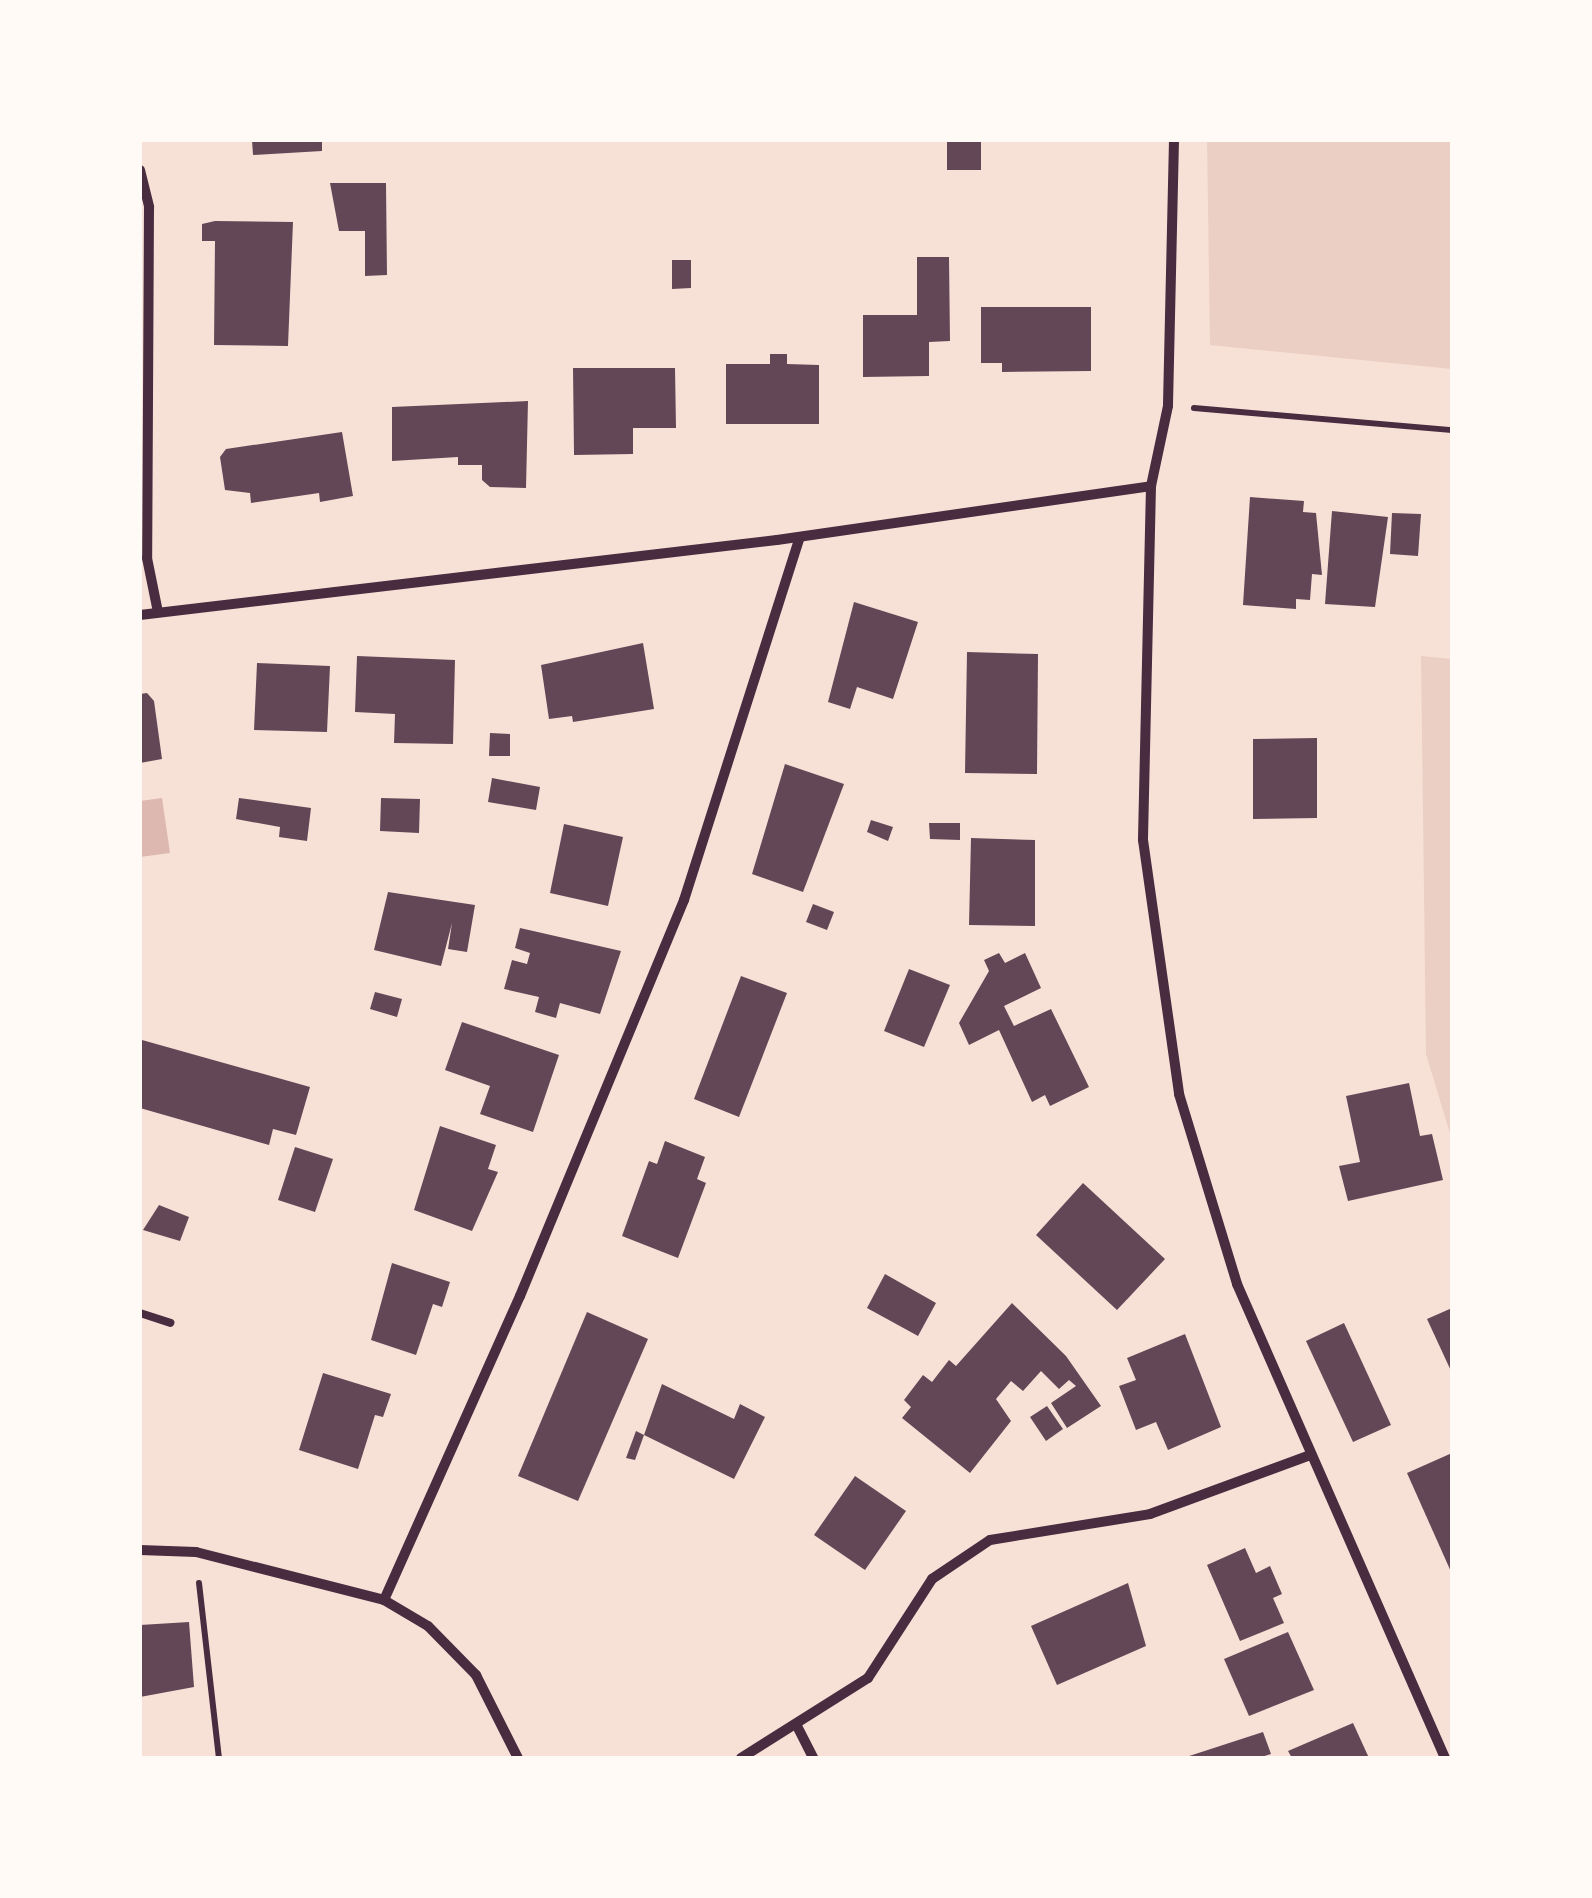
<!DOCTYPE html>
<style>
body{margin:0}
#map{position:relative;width:1592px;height:1898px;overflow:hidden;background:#f7e1d7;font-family:"PT Sans",sans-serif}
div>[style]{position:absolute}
.green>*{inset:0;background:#ebcfc5}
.water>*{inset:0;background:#dcb8b0}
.building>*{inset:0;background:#644757}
.path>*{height:6px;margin:-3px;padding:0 3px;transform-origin:3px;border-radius:3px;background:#4a2c40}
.service>*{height:8px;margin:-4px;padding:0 4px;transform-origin:4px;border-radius:4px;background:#4a2c40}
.minor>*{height:10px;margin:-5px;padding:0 5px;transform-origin:5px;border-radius:5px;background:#4a2c40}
span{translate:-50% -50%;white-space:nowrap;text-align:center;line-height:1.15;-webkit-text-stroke:10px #fffaf5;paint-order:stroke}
.frame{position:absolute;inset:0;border:142px solid #fffaf5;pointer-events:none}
</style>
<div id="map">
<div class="green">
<i style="clip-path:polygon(1207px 140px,1452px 140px,1452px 369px,1210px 345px)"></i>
<i style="clip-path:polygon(1421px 656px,1452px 659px,1452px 1140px,1426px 1054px)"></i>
</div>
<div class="water">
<i style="clip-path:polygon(162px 798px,170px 853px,140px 857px,140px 801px)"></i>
</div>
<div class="building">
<i style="clip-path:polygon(252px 140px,322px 140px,322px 151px,253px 155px)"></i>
<i style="clip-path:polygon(981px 140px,981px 170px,947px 170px,947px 141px)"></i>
<i style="clip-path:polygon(330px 183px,386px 183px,387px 275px,365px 276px,365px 231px,339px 231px)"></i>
<i style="clip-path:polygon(215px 221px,293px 222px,288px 346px,214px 345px,215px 241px,202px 241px,202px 224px)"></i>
<i style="clip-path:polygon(917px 257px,949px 257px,950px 341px,929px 342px,929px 376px,863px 377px,863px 315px,917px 315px)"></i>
<i style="clip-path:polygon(672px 260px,691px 260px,691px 288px,672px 289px)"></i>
<i style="clip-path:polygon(981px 307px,1091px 307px,1091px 371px,1002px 372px,1002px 363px,981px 363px)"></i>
<i style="clip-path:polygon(770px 354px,787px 354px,787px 364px,819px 365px,819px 424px,726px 424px,726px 364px,770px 364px)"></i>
<i style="clip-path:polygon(573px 368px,675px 368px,676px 428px,633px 428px,633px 454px,574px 455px)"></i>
<i style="clip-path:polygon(528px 401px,526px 488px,490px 487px,482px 480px,482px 465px,458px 465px,458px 457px,392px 461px,392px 407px)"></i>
<i style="clip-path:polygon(342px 432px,353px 496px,320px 502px,319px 493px,251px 503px,250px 493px,225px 490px,220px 457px,226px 449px)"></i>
<i style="clip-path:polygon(1250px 497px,1304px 501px,1303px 512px,1316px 513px,1322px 575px,1312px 574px,1310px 600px,1296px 599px,1296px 609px,1243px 605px)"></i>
<i style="clip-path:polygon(1332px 511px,1388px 517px,1375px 607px,1325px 604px)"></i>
<i style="clip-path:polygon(1392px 513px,1421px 514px,1418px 556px,1390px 554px)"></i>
<i style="clip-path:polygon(854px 602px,918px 622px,893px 699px,857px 687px,850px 709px,828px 702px)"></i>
<i style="clip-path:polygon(643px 643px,654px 709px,573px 722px,572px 716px,549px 719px,541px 665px)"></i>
<i style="clip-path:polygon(967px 652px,1038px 654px,1037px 774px,965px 773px)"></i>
<i style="clip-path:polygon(357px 656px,455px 660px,453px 744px,394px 743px,395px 714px,355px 712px)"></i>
<i style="clip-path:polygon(257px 663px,330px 666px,327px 732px,254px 730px)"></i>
<i style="clip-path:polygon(147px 693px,154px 701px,162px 759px,140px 763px,140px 694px)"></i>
<i style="clip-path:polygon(490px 733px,510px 734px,510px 756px,489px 756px)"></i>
<i style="clip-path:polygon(1317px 738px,1317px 818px,1253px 819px,1253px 739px)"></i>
<i style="clip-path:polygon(785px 764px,844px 784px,803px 892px,752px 874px)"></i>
<i style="clip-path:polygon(492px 778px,540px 787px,536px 810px,488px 802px)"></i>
<i style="clip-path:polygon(239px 798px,311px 808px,307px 841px,279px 837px,280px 827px,236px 819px)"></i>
<i style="clip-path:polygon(381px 798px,420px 799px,419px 833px,380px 831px)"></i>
<i style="clip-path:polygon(871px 820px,893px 827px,888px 841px,867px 832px)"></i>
<i style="clip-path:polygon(929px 823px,960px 823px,960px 840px,930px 839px)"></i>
<i style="clip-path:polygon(564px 824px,623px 837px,608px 906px,550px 893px)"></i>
<i style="clip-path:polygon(971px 838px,1035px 840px,1035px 926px,969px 925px)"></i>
<i style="clip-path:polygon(388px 892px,475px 905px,467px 952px,448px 949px,452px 923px,441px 966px,374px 950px)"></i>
<i style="clip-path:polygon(813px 904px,834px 912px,827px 930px,806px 922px)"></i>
<i style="clip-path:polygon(520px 928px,621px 951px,600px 1014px,560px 1003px,556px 1018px,535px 1012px,539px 997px,504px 989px,512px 960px,527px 964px,530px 953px,515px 948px)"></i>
<i style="clip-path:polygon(999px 953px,1005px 963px,1025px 953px,1041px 988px,1004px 1006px,1014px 1026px,1051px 1009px,1089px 1087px,1050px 1106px,1045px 1095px,1032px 1102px,999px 1030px,969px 1045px,959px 1023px,989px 971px,984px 960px)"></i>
<i style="clip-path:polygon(909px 969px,950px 985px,924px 1047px,884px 1031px)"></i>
<i style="clip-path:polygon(741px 976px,787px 993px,739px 1117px,694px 1099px)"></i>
<i style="clip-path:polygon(375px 992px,402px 999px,397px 1017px,370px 1009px)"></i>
<i style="clip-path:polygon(462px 1022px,559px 1055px,533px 1132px,480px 1114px,490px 1086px,445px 1070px)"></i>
<i style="clip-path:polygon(142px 1040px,310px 1087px,296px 1135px,273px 1129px,269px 1145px,140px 1108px)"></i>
<i style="clip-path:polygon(1409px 1083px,1420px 1136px,1432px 1134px,1443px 1180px,1348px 1201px,1339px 1166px,1360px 1162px,1346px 1096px)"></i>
<i style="clip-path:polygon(440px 1126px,496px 1145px,488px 1169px,498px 1172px,472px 1231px,414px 1210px)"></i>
<i style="clip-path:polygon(665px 1141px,705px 1157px,697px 1179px,706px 1183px,678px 1258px,622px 1236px,649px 1161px,657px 1164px)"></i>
<i style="clip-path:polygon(295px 1147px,333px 1159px,315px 1212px,278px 1200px)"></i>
<i style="clip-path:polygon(1083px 1183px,1165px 1259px,1117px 1310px,1036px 1235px)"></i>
<i style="clip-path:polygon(159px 1205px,189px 1217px,180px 1241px,143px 1230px)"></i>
<i style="clip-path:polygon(392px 1263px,450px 1282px,442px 1307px,433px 1304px,416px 1355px,371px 1340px)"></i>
<i style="clip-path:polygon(885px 1274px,936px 1303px,918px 1336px,867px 1308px)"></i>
<i style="clip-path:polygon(1012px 1303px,1066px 1356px,1101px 1406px,1067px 1428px,1051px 1403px,1076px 1386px,1069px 1380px,1059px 1389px,1041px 1371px,1023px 1391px,1011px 1381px,996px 1399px,1011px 1421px,970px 1473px,902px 1418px,911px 1407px,904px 1400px,923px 1375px,932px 1382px,949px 1360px,956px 1366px)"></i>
<i style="clip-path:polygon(1452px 1308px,1452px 1373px,1427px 1319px)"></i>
<i style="clip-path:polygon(587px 1312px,648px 1339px,578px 1501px,518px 1476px)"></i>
<i style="clip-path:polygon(1344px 1323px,1391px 1425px,1353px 1442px,1306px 1341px)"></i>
<i style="clip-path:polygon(1185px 1334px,1221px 1427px,1168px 1450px,1156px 1422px,1136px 1430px,1119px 1386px,1136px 1380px,1127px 1358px)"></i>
<i style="clip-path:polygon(323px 1373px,391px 1394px,383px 1417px,375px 1415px,358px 1469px,299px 1450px)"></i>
<i style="clip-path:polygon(662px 1384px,734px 1419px,740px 1404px,765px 1417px,734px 1479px,644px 1435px)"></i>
<i style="clip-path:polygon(1047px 1406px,1063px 1429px,1046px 1441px,1030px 1417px)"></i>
<i style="clip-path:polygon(636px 1431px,644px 1435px,635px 1460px,626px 1458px)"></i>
<i style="clip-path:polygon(1452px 1453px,1452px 1574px,1407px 1473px)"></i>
<i style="clip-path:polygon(855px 1476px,906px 1511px,865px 1570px,814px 1535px)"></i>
<i style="clip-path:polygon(1245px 1548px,1256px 1573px,1270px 1566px,1282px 1594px,1273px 1598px,1284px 1623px,1240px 1641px,1207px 1565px)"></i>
<i style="clip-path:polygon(1128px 1583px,1146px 1646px,1057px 1685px,1031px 1626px)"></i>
<i style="clip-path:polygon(189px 1622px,194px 1687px,140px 1697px,140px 1625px)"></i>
<i style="clip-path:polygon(1288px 1632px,1314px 1690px,1249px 1716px,1224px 1659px)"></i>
<i style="clip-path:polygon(1353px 1723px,1369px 1758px,1292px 1758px,1288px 1751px)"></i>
<i style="clip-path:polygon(1263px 1732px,1271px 1754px,1258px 1758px,1183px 1758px)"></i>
</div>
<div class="path">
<i style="left:1194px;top:408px;width:259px;rotate:4.9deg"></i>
<i style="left:199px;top:1583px;width:176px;rotate:83.5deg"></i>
</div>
<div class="service">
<i style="left:140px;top:1313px;width:32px;rotate:18deg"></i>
</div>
<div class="minor">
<i style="left:1174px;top:140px;width:266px;rotate:91.3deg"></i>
<i style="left:1168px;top:406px;width:82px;rotate:102deg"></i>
<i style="left:1151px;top:486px;width:354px;rotate:91.3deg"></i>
<i style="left:1143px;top:840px;width:257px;rotate:81.9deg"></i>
<i style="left:1179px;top:1094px;width:199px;rotate:73deg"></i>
<i style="left:1237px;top:1284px;width:518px;rotate:66.31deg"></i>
<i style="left:140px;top:170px;width:38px;rotate:76deg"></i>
<i style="left:149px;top:207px;width:351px;rotate:90.3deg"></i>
<i style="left:147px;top:558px;width:55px;rotate:78.5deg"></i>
<i style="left:140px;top:615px;width:641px;rotate:-6.72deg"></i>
<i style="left:777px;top:540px;width:378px;rotate:-8.2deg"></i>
<i style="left:140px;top:1550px;width:56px;rotate:2deg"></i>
<i style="left:196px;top:1552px;width:194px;rotate:14.3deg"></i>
<i style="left:384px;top:1600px;width:51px;rotate:30.6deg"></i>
<i style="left:428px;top:1626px;width:69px;rotate:45.6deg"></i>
<i style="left:476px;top:1675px;width:93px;rotate:63.2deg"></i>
<i style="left:384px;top:1600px;width:333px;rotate:-65.9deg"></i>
<i style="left:520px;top:1296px;width:429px;rotate:-67.5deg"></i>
<i style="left:684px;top:900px;width:381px;rotate:-72.3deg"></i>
<i style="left:796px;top:1724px;width:38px;rotate:63deg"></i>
<i style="left:741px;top:1758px;width:150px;rotate:-32.2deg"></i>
<i style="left:868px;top:1678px;width:118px;rotate:-57.1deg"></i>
<i style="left:932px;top:1579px;width:70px;rotate:-33.9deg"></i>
<i style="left:990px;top:1540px;width:162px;rotate:-9.2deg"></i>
<i style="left:1150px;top:1514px;width:168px;rotate:-20.2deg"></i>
</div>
<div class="frame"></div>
</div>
